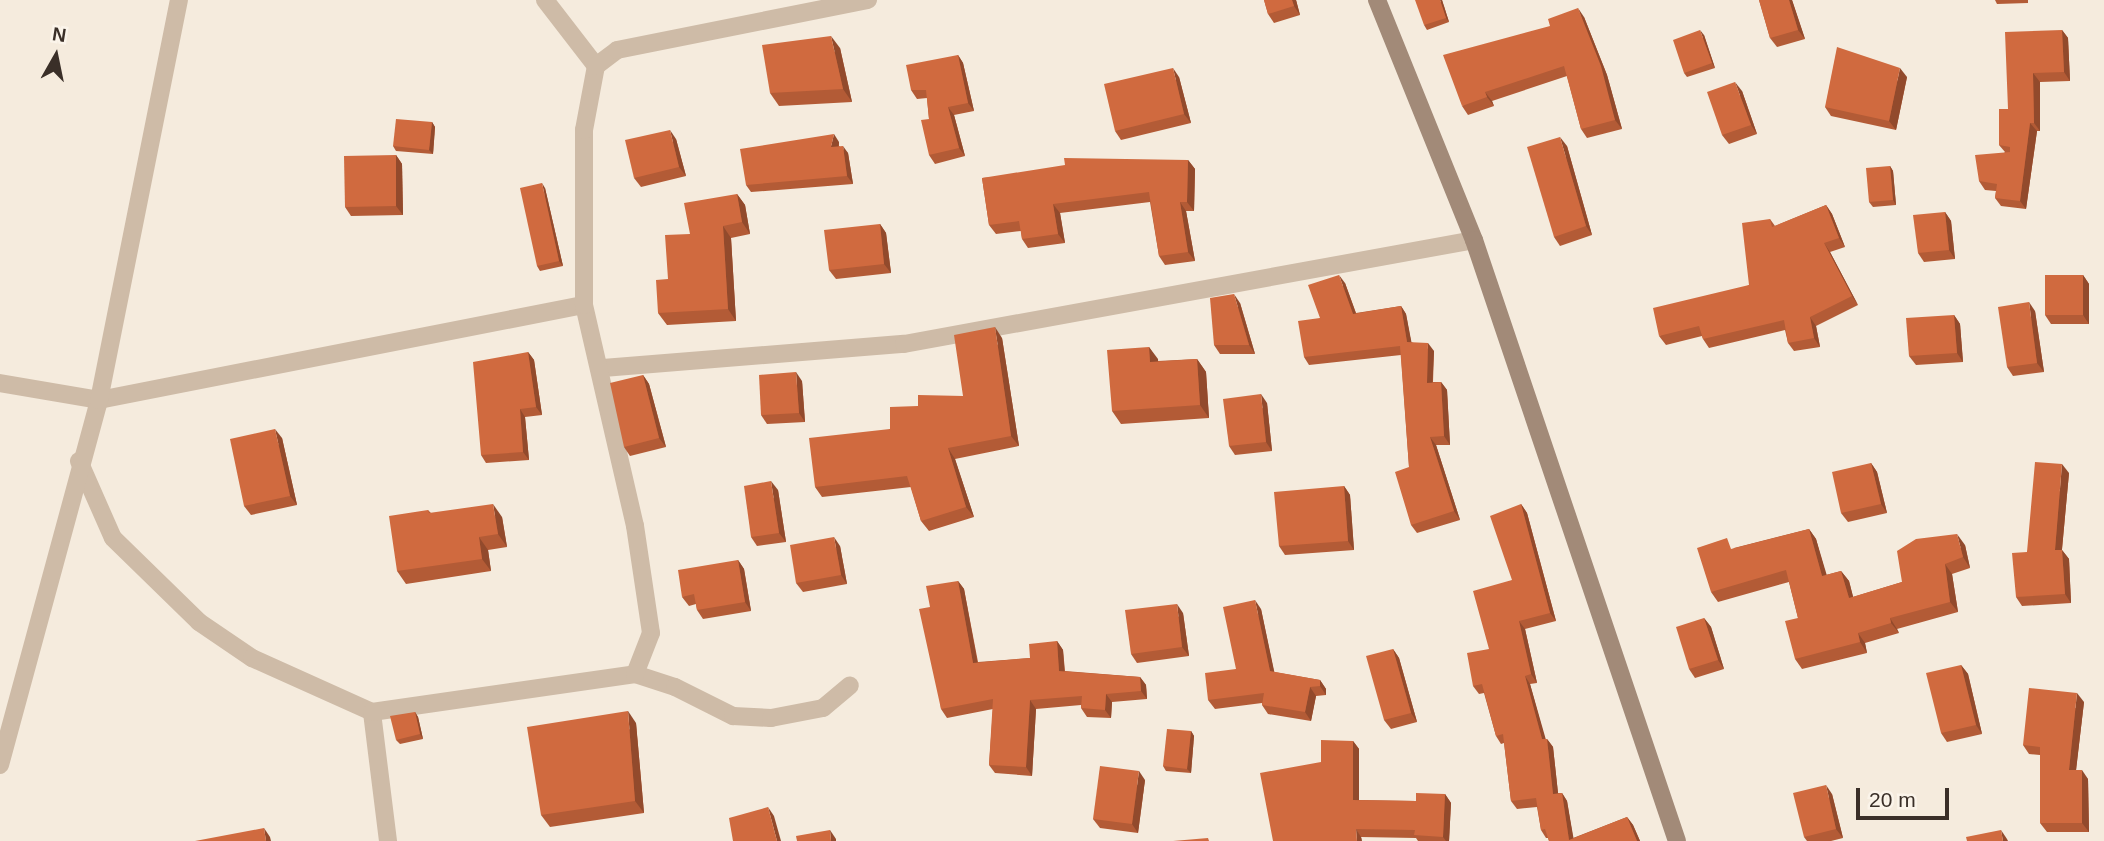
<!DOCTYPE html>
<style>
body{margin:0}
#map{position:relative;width:2104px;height:841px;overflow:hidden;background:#f5ebdd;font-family:Arial,sans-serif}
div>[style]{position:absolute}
.street>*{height:18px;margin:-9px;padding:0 9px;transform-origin:9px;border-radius:9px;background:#cebba7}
.secondary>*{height:18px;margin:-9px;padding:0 9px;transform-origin:9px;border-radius:9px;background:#a28a78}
.wall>*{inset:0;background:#b35b36}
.shaded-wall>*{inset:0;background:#924a2c}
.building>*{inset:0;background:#d06a3f}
span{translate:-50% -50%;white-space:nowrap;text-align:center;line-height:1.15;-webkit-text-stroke:5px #fbf4ea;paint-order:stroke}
.north{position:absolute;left:21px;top:21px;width:70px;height:70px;-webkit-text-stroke:5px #fbf4ea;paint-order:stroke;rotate:9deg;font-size:19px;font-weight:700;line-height:28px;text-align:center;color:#3a2f28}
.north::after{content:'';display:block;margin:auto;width:24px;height:32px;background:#3a2f28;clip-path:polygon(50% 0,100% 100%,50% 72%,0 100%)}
.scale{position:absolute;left:1856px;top:788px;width:93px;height:32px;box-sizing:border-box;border:4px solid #3a2f28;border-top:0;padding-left:9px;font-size:21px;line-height:24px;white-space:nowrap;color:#3a2f28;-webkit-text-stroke:5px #fbf4ea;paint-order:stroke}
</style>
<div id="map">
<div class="street">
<i style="left:545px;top:0;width:83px;rotate:52.3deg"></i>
<i style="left:603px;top:368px;width:302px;rotate:-4.6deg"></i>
<i style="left:904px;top:344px;width:579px;rotate:-10.34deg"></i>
<i style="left:0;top:383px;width:100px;rotate:9.7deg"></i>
<i style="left:99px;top:400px;width:494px;rotate:-11.1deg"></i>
<i style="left:79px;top:461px;width:84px;rotate:66.2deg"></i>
<i style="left:113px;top:538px;width:120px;rotate:44.3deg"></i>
<i style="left:199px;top:622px;width:64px;rotate:34.2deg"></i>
<i style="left:252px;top:658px;width:132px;rotate:24.2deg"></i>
<i style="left:635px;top:674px;width:42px;rotate:18deg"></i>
<i style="left:675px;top:687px;width:65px;rotate:26.6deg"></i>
<i style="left:733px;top:716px;width:38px;rotate:3deg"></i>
<i style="left:771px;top:718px;width:53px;rotate:-10.9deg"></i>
<i style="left:823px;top:708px;width:35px;rotate:-40deg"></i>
<i style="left:0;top:765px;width:378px;rotate:-74.8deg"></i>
<i style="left:99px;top:400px;width:408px;rotate:-78.7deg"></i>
<i style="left:388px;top:841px;width:130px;rotate:-97.1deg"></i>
<i style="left:372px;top:712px;width:266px;rotate:-8.2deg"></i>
<i style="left:635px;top:674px;width:44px;rotate:-68.7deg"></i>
<i style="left:651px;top:633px;width:108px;rotate:-98.5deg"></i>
<i style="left:635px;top:526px;width:227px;rotate:-103deg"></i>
<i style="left:584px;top:305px;width:175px;rotate:-90deg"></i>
<i style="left:584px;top:130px;width:65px;rotate:-79.4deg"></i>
<i style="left:596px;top:66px;width:26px;rotate:-37deg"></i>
<i style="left:617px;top:50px;width:256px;rotate:-11.3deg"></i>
</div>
<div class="secondary">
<i style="left:1377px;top:0;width:259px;rotate:68deg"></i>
<i style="left:1474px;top:240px;width:634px;rotate:71.34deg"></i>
</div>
<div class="wall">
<i style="clip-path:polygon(1264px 0,1296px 0,1300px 15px,1274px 23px,1268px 14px)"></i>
<i style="clip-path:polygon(1442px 0,1449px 22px,1427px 30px,1424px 25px)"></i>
<i style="clip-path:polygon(1759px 0,1792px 0,1805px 39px,1777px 47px,1770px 38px)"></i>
<i style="clip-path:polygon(1995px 0,2028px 0,2028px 3px,1997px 4px)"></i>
<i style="clip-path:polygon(1584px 17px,1607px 75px,1622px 129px,1587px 138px,1581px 129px,1567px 76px,1492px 101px,1494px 106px,1468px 115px,1462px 106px)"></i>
<i style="clip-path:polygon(2062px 30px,2068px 38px,2070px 81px,2040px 82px,2040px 131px,2037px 131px,2026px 209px,2001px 206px,1995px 198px,1996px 191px,1985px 190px,1979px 181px,2005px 152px,1999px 145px,2008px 109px)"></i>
<i style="clip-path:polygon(1704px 35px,1715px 68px,1687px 77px,1684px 73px)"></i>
<i style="clip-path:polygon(840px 48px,852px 102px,779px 106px,770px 93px)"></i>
<i style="clip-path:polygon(958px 55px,963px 63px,974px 111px,954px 115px,965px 156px,935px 164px,929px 155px,929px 119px,927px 98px,917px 99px,911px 90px)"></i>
<i style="clip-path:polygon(1179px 77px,1191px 123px,1121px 140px,1115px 131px)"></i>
<i style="clip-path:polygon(1907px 77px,1896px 130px,1831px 116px,1825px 107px)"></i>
<i style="clip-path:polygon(1742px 91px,1757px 134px,1729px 144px,1722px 135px)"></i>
<i style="clip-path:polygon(432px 122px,435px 127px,433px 154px,396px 151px,393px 146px)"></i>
<i style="clip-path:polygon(676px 139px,686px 176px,641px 187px,634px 178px)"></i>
<i style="clip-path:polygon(839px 142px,839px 146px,848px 153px,853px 184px,751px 192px,746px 185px)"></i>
<i style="clip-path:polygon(1567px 146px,1592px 235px,1560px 246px,1554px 237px)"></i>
<i style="clip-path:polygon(396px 155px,402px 164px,403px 215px,351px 216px,345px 207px)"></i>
<i style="clip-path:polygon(1188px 160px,1195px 169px,1194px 211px,1186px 211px,1195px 261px,1165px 265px,1159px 256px,1150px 202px,1060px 213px,1065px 243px,1028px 248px,1022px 239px,1021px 231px,996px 234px,989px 225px,982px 178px)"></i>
<i style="clip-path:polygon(1890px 166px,1893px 171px,1896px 205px,1873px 207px,1869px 202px)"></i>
<i style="clip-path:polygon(545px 188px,563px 266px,540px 271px,537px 266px)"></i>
<i style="clip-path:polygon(737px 194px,745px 205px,750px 234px,731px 238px,736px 321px,667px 325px,658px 313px,668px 279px,690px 234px)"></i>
<i style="clip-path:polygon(1826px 205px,1832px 214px,1845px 247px,1830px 252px,1858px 305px,1816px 326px,1820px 347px,1794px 351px,1788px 343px,1785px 330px,1709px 348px,1703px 339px,1702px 336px,1666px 345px,1659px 336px,1749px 285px,1770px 219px,1775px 226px)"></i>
<i style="clip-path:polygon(1945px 212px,1951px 221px,1955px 259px,1924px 262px,1918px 253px)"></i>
<i style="clip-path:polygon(880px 224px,886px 233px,891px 273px,836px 279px,829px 270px)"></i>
<i style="clip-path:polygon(2083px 275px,2089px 284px,2089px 324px,2051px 324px,2045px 315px)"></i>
<i style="clip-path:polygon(1345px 283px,1356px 313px,1401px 306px,1406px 314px,1411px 342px,1434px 351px,1433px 382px,1441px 382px,1447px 390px,1450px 445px,1436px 445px,1460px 520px,1417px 533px,1411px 525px,1409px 467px,1401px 355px,1309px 365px,1304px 357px,1320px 318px)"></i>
<i style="clip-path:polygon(1240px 303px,1255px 354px,1220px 354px,1214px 345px)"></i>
<i style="clip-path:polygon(2035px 311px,2044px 372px,2013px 376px,2007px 367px)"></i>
<i style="clip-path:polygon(1954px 315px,1960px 324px,1963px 362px,1916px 365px,1909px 356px)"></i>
<i style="clip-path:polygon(1002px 338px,1019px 446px,955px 459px,974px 517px,929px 531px,921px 521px,911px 487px,822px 497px,815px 487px,890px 429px,963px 396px)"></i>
<i style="clip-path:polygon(1149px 347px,1158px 361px,1197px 359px,1206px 372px,1209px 418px,1121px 424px,1112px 411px)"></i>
<i style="clip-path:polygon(528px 352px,534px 360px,542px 415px,525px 417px,529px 460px,486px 463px,481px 455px)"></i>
<i style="clip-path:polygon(643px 375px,649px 384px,666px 447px,630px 456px,624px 447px)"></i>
<i style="clip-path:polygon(802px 381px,805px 422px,767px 424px,761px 415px)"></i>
<i style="clip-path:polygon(1267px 403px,1272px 451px,1235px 455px,1229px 446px)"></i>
<i style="clip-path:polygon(282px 438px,297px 505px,251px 515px,244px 506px)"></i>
<i style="clip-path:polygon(1871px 463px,1877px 472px,1887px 513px,1848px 522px,1841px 513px)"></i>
<i style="clip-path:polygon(2069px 473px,2062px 550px,2069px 559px,2071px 603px,2022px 606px,2016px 597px,2027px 552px)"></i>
<i style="clip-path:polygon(1344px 486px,1350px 495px,1354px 550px,1285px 555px,1279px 546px)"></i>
<i style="clip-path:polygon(778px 490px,786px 542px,757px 546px,751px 537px)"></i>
<i style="clip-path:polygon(1521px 504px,1527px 513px,1556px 621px,1525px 629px,1537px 683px,1530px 684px,1545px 739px,1547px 739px,1553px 747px,1558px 793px,1562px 793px,1567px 801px,1573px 838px,1627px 817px,1633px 825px,1640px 841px,1549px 841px,1548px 838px,1546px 838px,1541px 830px,1537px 807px,1517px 809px,1511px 801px,1504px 743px,1501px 744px,1496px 736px,1484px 693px,1479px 694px,1473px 686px,1489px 649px,1512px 580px)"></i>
<i style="clip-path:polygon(428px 510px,431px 513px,502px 517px,507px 547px,488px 550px,491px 571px,406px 584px,397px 571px)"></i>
<i style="clip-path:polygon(1809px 529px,1816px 539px,1826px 575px,1841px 571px,1849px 581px,1853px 597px,1902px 582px,1965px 545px,1970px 568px,1952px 574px,1958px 612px,1897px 629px,1899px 633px,1865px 643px,1867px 653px,1802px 669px,1795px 659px,1798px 618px,1789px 582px,1718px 602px,1711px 592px,1734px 548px)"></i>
<i style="clip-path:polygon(840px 546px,847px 584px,803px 592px,796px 583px)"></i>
<i style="clip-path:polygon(738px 560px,744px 569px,751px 611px,703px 619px,697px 610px,696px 604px,689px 606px,682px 597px)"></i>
<i style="clip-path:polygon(958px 581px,964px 589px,978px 662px,1030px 658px,1057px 641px,1063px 650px,1065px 671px,1140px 677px,1146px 685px,1147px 699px,1112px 702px,1111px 718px,1087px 717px,1081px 708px,1081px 705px,1036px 709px,1032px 776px,995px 773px,989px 765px,993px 709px,947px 718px,941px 709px,930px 607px)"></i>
<i style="clip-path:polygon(1261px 609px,1274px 672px,1320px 680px,1326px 689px,1326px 695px,1316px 696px,1311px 721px,1268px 714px,1262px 705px,1262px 703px,1215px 709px,1208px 700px,1236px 669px)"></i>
<i style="clip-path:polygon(1183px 613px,1189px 656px,1137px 663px,1131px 654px)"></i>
<i style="clip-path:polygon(1704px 618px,1711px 627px,1724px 669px,1695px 678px,1689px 669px)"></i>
<i style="clip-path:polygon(1393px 649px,1399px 658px,1417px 722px,1391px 729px,1384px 720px)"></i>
<i style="clip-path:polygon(1961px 665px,1968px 674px,1982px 734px,1947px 742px,1941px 733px)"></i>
<i style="clip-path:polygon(2084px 702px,2076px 770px,2088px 779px,2089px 832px,2047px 832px,2040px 823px,2040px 755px,2029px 754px,2023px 745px)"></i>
<i style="clip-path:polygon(415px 712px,418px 717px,423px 739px,400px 744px,396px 740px)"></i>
<i style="clip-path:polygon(636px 723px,644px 813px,550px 827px,541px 815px)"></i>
<i style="clip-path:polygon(1191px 731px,1194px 736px,1191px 773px,1166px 771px,1163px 766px)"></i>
<i style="clip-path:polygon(1353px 741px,1359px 749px,1359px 800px,1416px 801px,1445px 794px,1451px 803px,1449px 841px,1418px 841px,1416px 838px,1361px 837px,1362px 841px,1321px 762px)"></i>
<i style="clip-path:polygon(1145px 780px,1138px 833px,1100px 828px,1093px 819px)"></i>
<i style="clip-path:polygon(1832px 794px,1843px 838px,1831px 841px,1807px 841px,1804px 837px)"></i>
</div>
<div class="shaded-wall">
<i style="clip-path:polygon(1292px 0,1296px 0,1300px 15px,1294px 6px)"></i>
<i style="clip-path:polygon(1440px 0,1442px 0,1449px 22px,1446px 18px)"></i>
<i style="clip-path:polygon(1789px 0,1792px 0,1805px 39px,1798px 30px)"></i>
<i style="clip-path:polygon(1578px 8px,1584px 17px,1607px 75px,1622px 129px,1615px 120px)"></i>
<i style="clip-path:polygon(1700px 30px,1704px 35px,1715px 68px,1712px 63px)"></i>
<i style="clip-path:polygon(2062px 30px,2068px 38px,2070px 81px,2064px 72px)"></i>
<i style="clip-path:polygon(831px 36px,840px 48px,852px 102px,843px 89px)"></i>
<i style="clip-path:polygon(958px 55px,963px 63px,974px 111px,968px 103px)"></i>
<i style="clip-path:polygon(1173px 68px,1179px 77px,1191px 123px,1184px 114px)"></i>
<i style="clip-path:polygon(1900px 68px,1907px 77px,1896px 130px,1889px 121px)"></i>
<i style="clip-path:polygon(2033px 73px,2040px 82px,2040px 131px,2034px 123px)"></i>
<i style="clip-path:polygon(1735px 82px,1742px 91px,1757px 134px,1751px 125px)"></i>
<i style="clip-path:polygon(1485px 92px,1492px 101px,1494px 106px,1487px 97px)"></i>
<i style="clip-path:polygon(948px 107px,954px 115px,965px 156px,959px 148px)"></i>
<i style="clip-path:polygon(432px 122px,435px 127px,433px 154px,429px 150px)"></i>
<i style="clip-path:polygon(2030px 123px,2037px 131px,2026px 209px,2020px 201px)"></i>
<i style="clip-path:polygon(670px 130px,676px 139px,686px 176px,679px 167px)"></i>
<i style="clip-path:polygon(834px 134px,839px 142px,837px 155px,831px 147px)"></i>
<i style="clip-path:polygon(1560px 137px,1567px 146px,1592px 235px,1586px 226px)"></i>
<i style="clip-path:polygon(843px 146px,848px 153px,853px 184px,847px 176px)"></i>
<i style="clip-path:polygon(396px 155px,402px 164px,403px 215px,396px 206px)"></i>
<i style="clip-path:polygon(1188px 160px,1195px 169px,1194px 211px,1187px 202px)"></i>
<i style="clip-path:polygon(1890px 166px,1893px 171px,1896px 205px,1893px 200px)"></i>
<i style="clip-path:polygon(542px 183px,545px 188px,563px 266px,559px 261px)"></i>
<i style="clip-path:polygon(737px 194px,745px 205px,750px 234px,742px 222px)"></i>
<i style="clip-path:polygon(1180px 202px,1186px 211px,1195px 261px,1188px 252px)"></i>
<i style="clip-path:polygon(1053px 204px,1060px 213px,1065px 243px,1058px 234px)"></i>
<i style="clip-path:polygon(1826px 205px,1832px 214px,1845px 247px,1839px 238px)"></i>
<i style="clip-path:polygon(1945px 212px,1951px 221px,1955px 259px,1949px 250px)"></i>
<i style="clip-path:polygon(880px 224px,886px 233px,891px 273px,884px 264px)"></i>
<i style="clip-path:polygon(723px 226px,731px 238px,736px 321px,728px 309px)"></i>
<i style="clip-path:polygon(1824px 243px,1830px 252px,1858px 305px,1852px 296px)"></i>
<i style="clip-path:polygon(1339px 275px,1345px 283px,1359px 322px,1353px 314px)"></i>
<i style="clip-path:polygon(2083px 275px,2089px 284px,2089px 324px,2083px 315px)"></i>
<i style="clip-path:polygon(1234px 294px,1240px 303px,1255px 354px,1249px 345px)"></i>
<i style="clip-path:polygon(2029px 302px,2035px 311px,2044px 372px,2037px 363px)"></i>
<i style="clip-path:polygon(1401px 306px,1406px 314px,1413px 350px,1407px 342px)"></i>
<i style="clip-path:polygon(1954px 315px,1960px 324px,1963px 362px,1957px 353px)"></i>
<i style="clip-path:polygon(1810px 317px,1816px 326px,1820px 347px,1814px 338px)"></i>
<i style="clip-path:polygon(995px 327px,1002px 338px,1019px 446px,1011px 436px)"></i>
<i style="clip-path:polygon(1428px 343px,1434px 351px,1432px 391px,1427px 383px)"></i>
<i style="clip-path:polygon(1149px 347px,1158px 359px,1159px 375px,1150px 362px)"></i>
<i style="clip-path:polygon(528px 352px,534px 360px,542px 415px,536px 407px)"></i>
<i style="clip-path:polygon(1197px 359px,1206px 372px,1209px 418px,1200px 405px)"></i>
<i style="clip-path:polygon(796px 372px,802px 381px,805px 422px,799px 413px)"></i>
<i style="clip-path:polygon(643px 375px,649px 384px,666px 447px,659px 438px)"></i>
<i style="clip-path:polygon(1441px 382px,1447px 390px,1450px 445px,1444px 436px)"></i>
<i style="clip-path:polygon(1261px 394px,1267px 403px,1272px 451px,1266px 442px)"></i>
<i style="clip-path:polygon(520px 409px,525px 417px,529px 460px,523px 452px)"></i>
<i style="clip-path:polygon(275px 429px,282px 438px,297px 505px,290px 496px)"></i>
<i style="clip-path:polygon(1430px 437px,1436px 445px,1460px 520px,1454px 511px)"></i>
<i style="clip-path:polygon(948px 448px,955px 459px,974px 517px,966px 507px)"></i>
<i style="clip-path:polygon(1871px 463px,1877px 472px,1887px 513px,1881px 504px)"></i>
<i style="clip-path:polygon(2062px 464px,2069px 473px,2061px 559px,2055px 550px)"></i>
<i style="clip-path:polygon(771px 481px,778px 490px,786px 542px,779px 533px)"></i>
<i style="clip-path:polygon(1344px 486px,1350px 495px,1354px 550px,1348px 541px)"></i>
<i style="clip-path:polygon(493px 504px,502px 517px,507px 547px,498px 534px)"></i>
<i style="clip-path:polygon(1521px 504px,1527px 513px,1556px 621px,1550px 613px)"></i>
<i style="clip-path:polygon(1809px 529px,1816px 539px,1830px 586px,1822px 576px)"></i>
<i style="clip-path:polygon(1957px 534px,1965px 545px,1970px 568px,1963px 557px)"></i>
<i style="clip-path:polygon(479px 537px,488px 550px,491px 571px,482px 559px)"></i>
<i style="clip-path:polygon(834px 537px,840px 546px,847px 584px,841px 575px)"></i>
<i style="clip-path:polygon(2062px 550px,2069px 559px,2071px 603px,2065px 594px)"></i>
<i style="clip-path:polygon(738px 560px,744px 569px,751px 611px,745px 602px)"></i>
<i style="clip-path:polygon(1945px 564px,1952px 574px,1958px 612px,1950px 602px)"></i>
<i style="clip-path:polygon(1841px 571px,1849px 581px,1856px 608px,1849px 598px)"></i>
<i style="clip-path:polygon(958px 581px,964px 589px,979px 671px,973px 663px)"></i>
<i style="clip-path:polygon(1255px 600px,1261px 609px,1276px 680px,1270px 671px)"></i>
<i style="clip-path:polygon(1177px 604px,1183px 613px,1189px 656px,1182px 647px)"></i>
<i style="clip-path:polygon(1704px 618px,1711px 627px,1724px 669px,1718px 660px)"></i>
<i style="clip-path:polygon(1890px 618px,1897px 629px,1899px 633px,1891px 623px)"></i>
<i style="clip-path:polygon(1519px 621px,1525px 629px,1537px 683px,1531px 674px)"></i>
<i style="clip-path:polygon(1858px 633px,1865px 643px,1867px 653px,1860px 642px)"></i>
<i style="clip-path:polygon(1057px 641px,1063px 650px,1065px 679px,1059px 671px)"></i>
<i style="clip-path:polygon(1393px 649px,1399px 658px,1417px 722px,1411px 713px)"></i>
<i style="clip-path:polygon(1961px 665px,1968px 674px,1982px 734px,1976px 725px)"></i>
<i style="clip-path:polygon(1525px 676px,1530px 684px,1548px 747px,1542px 739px)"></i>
<i style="clip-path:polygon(1140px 677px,1146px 685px,1147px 699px,1141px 691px)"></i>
<i style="clip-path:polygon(1320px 680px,1326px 689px,1326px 695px,1320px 686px)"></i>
<i style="clip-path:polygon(1310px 687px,1316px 696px,1311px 721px,1305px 712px)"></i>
<i style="clip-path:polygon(2077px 693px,2084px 702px,2075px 779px,2069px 770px)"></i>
<i style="clip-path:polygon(1106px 694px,1112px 702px,1111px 718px,1105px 710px)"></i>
<i style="clip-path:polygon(1030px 700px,1036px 709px,1032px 776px,1026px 767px)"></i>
<i style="clip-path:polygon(628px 711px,636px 723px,644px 813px,635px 801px)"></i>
<i style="clip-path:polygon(415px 712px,418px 717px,423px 739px,420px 734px)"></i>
<i style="clip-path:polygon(1191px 731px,1194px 736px,1191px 773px,1187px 769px)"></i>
<i style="clip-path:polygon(1547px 739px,1553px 747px,1559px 802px,1553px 794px)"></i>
<i style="clip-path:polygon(1353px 741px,1359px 749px,1359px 809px,1353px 800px)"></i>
<i style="clip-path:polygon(2082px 770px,2088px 779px,2089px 832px,2082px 823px)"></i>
<i style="clip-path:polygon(1139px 771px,1145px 780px,1138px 833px,1132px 824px)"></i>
<i style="clip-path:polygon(1826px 785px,1832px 794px,1843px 838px,1836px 829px)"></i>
<i style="clip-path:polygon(1562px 793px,1567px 801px,1574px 841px,1569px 840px)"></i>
<i style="clip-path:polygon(1445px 794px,1451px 803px,1449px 841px,1446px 841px,1443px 837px)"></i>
<i style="clip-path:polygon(768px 807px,774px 816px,781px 841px,777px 841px)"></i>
<i style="clip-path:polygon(1627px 817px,1633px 825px,1640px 841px,1637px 841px)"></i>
<i style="clip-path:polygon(264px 828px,270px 837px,271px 841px,266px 841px)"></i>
<i style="clip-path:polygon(1356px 829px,1361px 837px,1362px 841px,1357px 841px)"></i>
<i style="clip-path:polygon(830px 830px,836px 839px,836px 841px,831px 841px)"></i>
<i style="clip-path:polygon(2001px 830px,2007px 839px,2008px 841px,2003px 841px)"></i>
</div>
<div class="building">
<i style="clip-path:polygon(1264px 0,1292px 0,1294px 6px,1268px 14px)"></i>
<i style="clip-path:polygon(1415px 0,1440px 0,1446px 18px,1424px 25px)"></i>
<i style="clip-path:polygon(1759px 0,1789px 0,1798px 30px,1770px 38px)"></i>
<i style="clip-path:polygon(1578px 8px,1601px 66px,1615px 120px,1581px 129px,1564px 66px,1485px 92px,1487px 97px,1462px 106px,1443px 55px,1550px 26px,1548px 19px)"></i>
<i style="clip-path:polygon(1700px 30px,1712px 63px,1684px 73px,1673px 40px)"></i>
<i style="clip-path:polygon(2062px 30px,2064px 72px,2033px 73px,2034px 123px,2030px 123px,2020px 201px,1995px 198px,1997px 184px,1979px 181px,1975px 155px,2010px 152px,2010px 147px,1999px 145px,1999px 109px,2008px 109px,2005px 32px)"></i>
<i style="clip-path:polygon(831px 36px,843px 89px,770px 93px,762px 45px)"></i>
<i style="clip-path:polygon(1837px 47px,1900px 68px,1889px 121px,1825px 107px)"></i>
<i style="clip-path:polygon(958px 55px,968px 103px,948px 107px,959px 148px,929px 155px,921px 120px,929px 119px,926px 90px,911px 90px,906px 65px)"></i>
<i style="clip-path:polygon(1173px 68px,1184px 114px,1115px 131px,1104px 84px)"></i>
<i style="clip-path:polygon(1735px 82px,1751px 125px,1722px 135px,1707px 92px)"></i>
<i style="clip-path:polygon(396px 119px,432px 122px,429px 150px,393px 146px)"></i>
<i style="clip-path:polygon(670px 130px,679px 167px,634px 178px,625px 140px)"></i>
<i style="clip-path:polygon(834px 134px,831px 147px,843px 146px,847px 176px,746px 185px,740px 149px)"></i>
<i style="clip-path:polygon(1560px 137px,1586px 226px,1554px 237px,1527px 147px)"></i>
<i style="clip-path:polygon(396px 155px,396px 206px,345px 207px,344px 156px)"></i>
<i style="clip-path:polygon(1064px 158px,1188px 160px,1187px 202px,1180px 202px,1188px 252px,1159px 256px,1149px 192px,1053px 204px,1058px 234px,1022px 239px,1019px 221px,989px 225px,982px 178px,1065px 165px)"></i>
<i style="clip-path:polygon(1890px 166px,1893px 200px,1869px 202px,1866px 168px)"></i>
<i style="clip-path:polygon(542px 183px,559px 261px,537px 266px,520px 188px)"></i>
<i style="clip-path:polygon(737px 194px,742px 222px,723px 226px,728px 309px,658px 313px,656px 280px,668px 279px,665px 235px,690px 234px,684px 203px)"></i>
<i style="clip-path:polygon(1826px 205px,1839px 238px,1824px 243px,1852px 296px,1810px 317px,1814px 338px,1788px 343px,1784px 320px,1703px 339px,1699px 326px,1659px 336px,1653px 308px,1749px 285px,1742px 223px,1770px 219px,1772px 227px)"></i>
<i style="clip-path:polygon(1945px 212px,1949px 250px,1918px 253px,1913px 215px)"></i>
<i style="clip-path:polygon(880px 224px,884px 264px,829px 270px,824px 230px)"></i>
<i style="clip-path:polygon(1339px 275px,1353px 314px,1401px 306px,1407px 342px,1428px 343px,1427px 383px,1441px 382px,1444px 436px,1430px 437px,1454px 511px,1411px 525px,1395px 472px,1409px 467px,1400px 346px,1304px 357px,1298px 321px,1320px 318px,1308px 285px)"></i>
<i style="clip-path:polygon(2045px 275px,2083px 275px,2083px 315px,2045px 315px)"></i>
<i style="clip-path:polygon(1234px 294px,1249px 345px,1214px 345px,1210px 298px)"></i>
<i style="clip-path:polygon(2029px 302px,2037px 363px,2007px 367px,1998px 307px)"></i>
<i style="clip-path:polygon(1954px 315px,1957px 353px,1909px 356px,1906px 318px)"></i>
<i style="clip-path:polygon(995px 327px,1011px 436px,948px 448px,966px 507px,921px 521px,907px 476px,815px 487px,809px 438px,890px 429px,890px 407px,918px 406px,918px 395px,963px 396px,954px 335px)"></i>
<i style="clip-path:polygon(1149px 347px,1150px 362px,1197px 359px,1200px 405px,1112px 411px,1107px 350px)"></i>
<i style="clip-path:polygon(528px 352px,536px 407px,520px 409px,523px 452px,481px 455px,473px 362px)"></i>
<i style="clip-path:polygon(796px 372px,799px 413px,761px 415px,759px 375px)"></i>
<i style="clip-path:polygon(643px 375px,659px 438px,624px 447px,610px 383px)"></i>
<i style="clip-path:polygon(1261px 394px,1266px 442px,1229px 446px,1223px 399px)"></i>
<i style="clip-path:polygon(275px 429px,290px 496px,244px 506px,230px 439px)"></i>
<i style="clip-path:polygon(2035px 462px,2062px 464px,2055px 550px,2062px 550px,2065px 594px,2016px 597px,2012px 553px,2027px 552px)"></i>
<i style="clip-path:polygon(1871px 463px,1881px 504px,1841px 513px,1832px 472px)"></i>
<i style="clip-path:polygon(771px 481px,779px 533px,751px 537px,744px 486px)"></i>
<i style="clip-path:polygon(1344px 486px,1348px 541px,1279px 546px,1274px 492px)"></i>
<i style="clip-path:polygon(493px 504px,498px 534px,479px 537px,482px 559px,397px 571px,389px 516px,428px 510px,429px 513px)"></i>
<i style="clip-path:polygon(1521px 504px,1550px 613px,1519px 621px,1531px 674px,1525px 676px,1542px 739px,1547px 739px,1553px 794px,1562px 793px,1569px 840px,1627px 817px,1637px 841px,1549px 841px,1545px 829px,1541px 830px,1536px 798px,1511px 801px,1503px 734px,1496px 736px,1482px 684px,1473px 686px,1467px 653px,1489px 649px,1473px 591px,1512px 580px,1490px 516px)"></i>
<i style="clip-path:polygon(1809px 529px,1822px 576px,1841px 571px,1849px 598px,1902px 582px,1897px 551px,1916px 539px,1957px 534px,1963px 557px,1945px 564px,1950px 602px,1890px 618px,1891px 623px,1858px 633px,1860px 642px,1795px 659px,1785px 621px,1798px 618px,1786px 570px,1711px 592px,1697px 548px,1727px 538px,1731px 549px)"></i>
<i style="clip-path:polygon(834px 537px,841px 575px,796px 583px,790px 545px)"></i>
<i style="clip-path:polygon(738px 560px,745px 602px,697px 610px,694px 594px,682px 597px,678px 570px)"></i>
<i style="clip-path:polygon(958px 581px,973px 663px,1030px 658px,1029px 644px,1057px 641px,1059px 671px,1140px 677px,1141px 691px,1106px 694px,1105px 710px,1081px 708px,1082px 696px,1030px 700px,1026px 767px,989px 765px,993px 699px,941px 709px,919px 609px,930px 607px,926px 586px)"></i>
<i style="clip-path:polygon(1255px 600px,1270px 671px,1320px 680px,1320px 686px,1310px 687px,1305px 712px,1262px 705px,1264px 693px,1208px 700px,1205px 673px,1236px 669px,1223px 607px)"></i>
<i style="clip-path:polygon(1177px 604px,1182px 647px,1131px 654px,1125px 610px)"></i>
<i style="clip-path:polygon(1704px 618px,1718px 660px,1689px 669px,1676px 627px)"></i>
<i style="clip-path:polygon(1393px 649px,1411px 713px,1384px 720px,1366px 656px)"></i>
<i style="clip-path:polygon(1961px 665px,1976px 725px,1941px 733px,1926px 673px)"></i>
<i style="clip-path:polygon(2029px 688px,2077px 693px,2069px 770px,2082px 770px,2082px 823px,2040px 823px,2040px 747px,2023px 745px)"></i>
<i style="clip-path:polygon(628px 711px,635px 801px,541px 815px,527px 727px)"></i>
<i style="clip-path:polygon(415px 712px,420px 734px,396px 740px,390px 716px)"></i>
<i style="clip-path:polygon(1167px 729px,1191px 731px,1187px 769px,1163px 766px)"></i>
<i style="clip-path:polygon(1321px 740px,1353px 741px,1353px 800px,1416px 801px,1416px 793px,1445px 794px,1443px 837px,1414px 835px,1415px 830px,1356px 829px,1357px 841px,1273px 841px,1260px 773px,1321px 762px)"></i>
<i style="clip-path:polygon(1100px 766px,1139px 771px,1132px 824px,1093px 819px)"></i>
<i style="clip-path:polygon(1826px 785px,1836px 829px,1804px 837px,1793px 793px)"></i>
<i style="clip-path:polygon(768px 807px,777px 841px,733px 841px,729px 818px)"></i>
<i style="clip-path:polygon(264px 828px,266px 841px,195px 841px)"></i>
<i style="clip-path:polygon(830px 830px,831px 841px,797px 841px,796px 836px)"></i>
<i style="clip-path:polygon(2001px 830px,2003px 841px,1967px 841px,1966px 837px)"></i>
<i style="clip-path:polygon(1208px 838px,1209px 841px,1173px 841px)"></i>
</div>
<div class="north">N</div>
<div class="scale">20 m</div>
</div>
